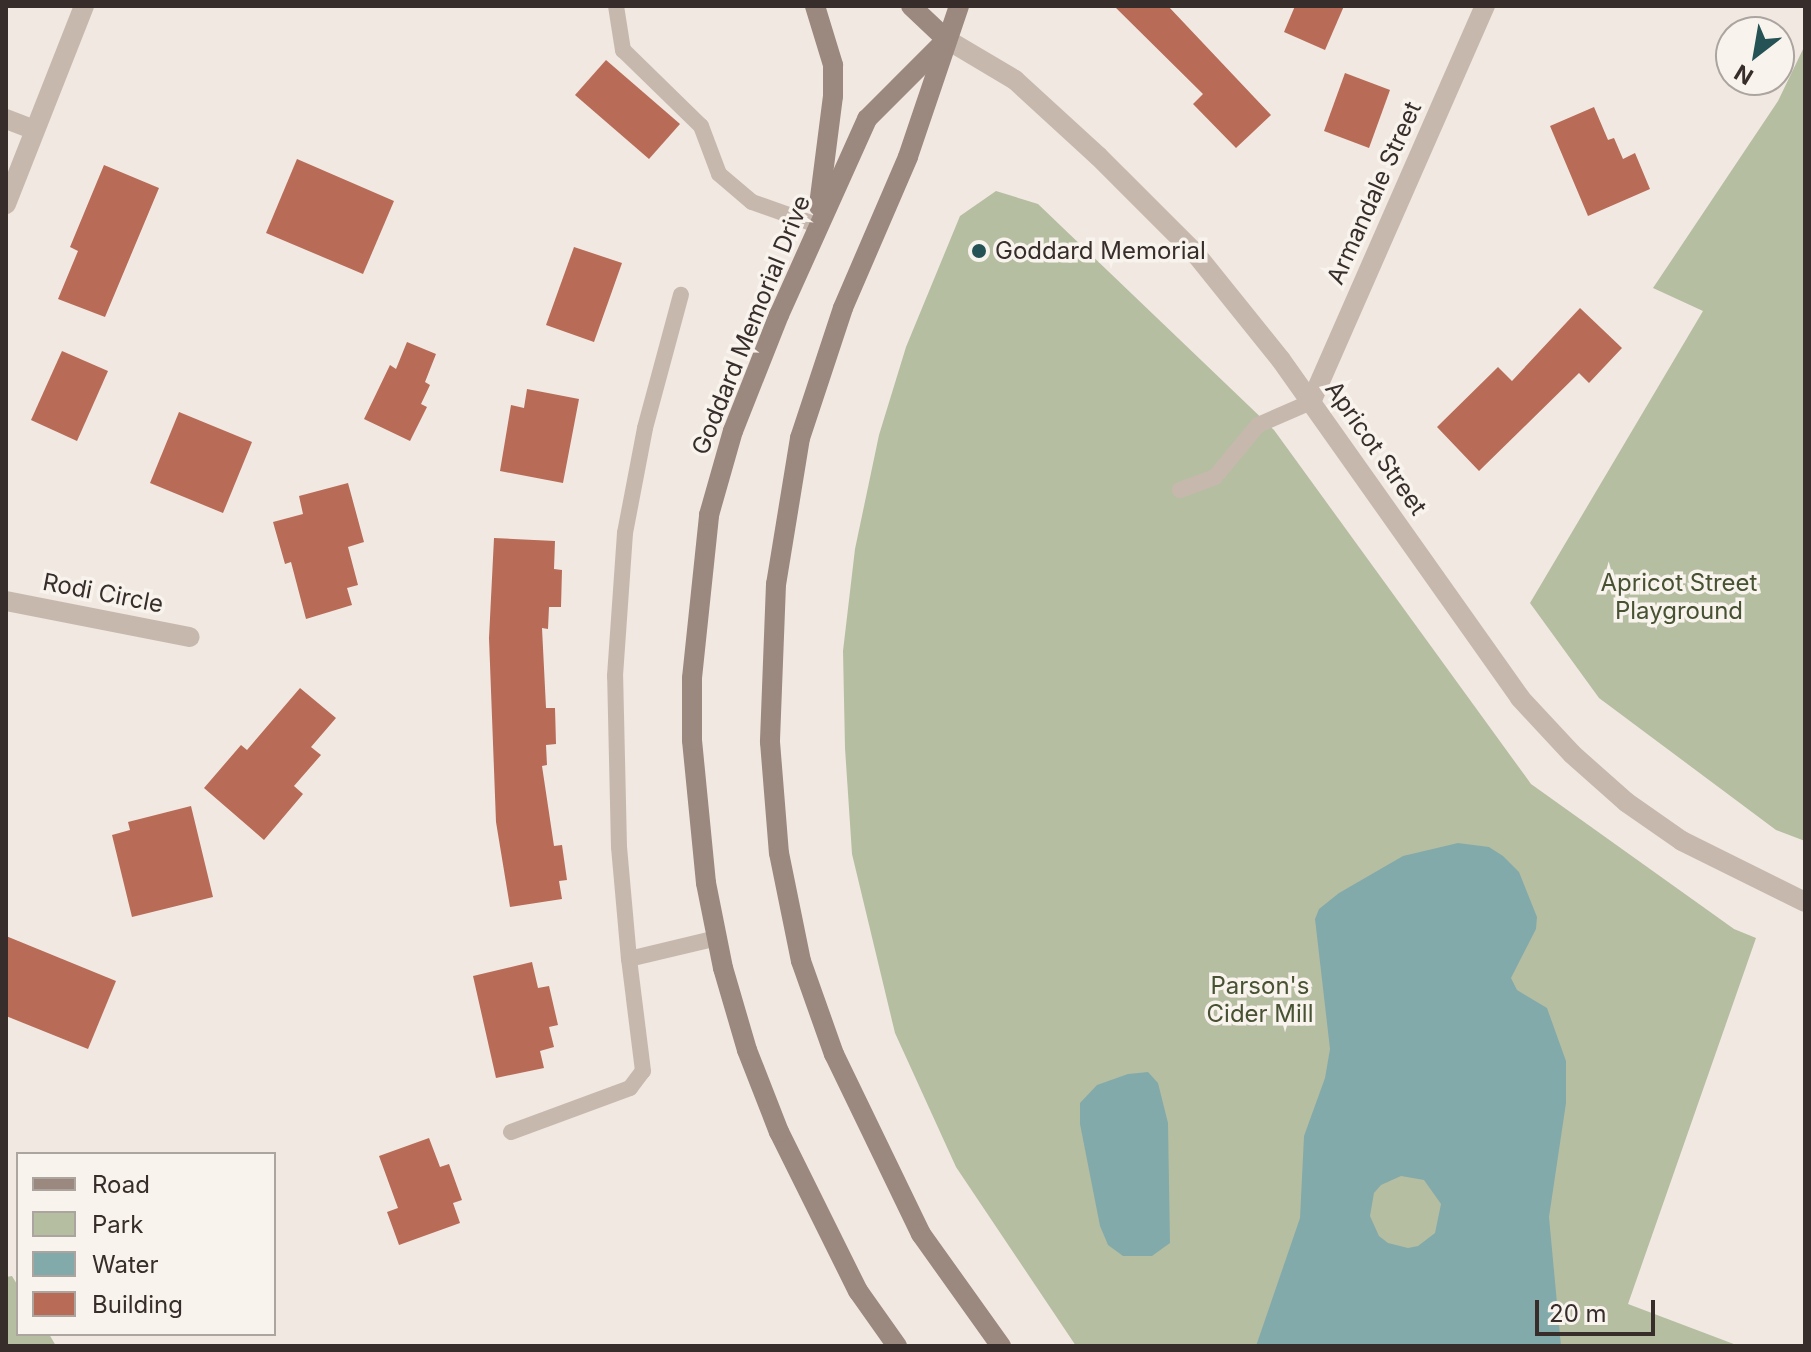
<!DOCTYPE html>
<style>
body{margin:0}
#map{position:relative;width:1811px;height:1352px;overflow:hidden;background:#f0e8e1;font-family:Inter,sans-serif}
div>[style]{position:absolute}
.green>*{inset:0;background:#b6bea2}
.water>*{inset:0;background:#83aaaa}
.building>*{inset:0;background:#b86b57}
.lane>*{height:16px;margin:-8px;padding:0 8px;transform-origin:8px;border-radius:8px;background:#c7b8ae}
.street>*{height:20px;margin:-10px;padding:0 10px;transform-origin:10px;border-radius:10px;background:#c7b8ae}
.secondary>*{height:20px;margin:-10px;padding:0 10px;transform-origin:10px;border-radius:10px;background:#9b887f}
.dots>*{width:22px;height:22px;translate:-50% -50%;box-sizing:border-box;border:4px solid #f8f3ed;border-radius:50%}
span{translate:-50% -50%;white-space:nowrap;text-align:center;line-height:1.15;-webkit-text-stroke:7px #f8f3ed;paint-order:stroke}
.street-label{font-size:24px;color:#372e2b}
.poi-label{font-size:24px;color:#372e2b}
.left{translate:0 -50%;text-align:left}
.park-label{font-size:24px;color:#475232}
.frame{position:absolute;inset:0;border:8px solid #372e2b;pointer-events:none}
.legend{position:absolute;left:16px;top:1152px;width:260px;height:184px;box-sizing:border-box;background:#f8f3ed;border:2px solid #aba49f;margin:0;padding:10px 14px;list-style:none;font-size:24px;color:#372e2b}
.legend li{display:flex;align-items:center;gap:16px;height:40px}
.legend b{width:40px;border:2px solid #aba49f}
.north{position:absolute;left:1715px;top:16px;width:80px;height:80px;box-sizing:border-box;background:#f8f3ed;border:2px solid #aba49f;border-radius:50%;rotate:211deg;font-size:22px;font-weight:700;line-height:32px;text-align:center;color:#372e2b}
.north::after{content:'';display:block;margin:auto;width:28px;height:36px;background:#255254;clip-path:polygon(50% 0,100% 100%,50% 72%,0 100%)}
.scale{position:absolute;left:1535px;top:1300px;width:120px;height:36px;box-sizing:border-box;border:4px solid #372e2b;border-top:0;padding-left:10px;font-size:24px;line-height:28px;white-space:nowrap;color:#372e2b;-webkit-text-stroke:6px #f8f3ed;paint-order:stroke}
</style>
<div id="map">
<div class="green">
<i style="clip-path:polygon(1805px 45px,1805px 841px,1776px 830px,1599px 698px,1530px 603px,1703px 311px,1653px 288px,1778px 101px)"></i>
<i style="clip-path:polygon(996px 191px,1038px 204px,1274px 430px,1531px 784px,1734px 929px,1756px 938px,1628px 1304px,1739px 1346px,1076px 1346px,956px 1167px,895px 1033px,852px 854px,845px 748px,843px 651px,855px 549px,879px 435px,906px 347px,960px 216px)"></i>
<i style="clip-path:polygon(12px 1276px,18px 1286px,18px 1334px,49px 1334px,56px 1346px,6px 1346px,6px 1277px)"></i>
</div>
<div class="water">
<i style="clip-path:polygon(evenodd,1458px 843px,1489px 847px,1503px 856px,1519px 872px,1537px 917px,1536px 929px,1511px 978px,1517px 990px,1547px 1008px,1566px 1061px,1566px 1103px,1549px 1217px,1561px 1346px,1256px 1346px,1300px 1218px,1304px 1136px,1325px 1078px,1330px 1049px,1315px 919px,1319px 909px,1339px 893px,1403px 856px,1458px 843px,1401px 1176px,1424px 1180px,1441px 1204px,1435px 1233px,1418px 1246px,1408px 1248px,1388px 1243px,1379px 1236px,1370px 1216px,1374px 1193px,1381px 1185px,1401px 1176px)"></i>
<i style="clip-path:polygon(1148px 1072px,1158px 1083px,1168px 1123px,1170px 1243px,1152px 1256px,1123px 1256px,1108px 1245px,1100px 1226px,1080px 1124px,1080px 1103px,1097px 1085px,1128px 1074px)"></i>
</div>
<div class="building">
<i style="clip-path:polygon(1114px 6px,1168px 6px,1271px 115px,1236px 148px,1193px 104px,1203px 94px)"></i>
<i style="clip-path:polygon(1295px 6px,1344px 6px,1325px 50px,1284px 32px)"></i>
<i style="clip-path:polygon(606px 60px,680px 124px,649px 159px,575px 95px)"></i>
<i style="clip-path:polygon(1345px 73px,1390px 90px,1369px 148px,1324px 131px)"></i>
<i style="clip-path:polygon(1594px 107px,1608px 140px,1614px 138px,1623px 159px,1635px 153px,1650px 189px,1588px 216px,1550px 126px)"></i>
<i style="clip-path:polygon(297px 159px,394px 201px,363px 274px,266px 233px)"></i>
<i style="clip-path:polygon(104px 165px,159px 188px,105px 317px,58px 299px,78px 251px,70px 247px)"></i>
<i style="clip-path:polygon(574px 247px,622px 263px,594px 342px,546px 325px)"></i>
<i style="clip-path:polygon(1580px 308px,1622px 348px,1589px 383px,1579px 373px,1479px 471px,1437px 427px,1498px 367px,1512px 381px)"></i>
<i style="clip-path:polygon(407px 342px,436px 354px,425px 382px,430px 385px,421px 404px,427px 407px,410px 441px,364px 419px,390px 365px,396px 369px)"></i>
<i style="clip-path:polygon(62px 351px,108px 371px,77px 441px,31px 420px)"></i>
<i style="clip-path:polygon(527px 389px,579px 399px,563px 483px,500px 471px,511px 405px,524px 408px)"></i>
<i style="clip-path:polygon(179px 412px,252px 442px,223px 513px,150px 483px)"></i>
<i style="clip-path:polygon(348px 483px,364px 542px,348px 547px,358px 585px,347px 588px,352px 605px,306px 619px,291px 562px,285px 564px,273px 522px,303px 514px,299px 496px)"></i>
<i style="clip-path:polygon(494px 538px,555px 541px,554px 569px,562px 570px,561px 607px,549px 607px,548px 629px,542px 628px,546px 708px,555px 708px,556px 744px,546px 745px,547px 765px,542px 766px,554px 846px,562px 845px,567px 880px,559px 881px,562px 899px,510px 907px,496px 822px,489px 638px)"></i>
<i style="clip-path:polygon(300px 688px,336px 718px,311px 747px,321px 755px,294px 786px,303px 794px,264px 840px,204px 788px,241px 745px,247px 750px)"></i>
<i style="clip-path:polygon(191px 806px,213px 897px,132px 917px,112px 835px,130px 830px,128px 822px)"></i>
<i style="clip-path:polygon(6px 936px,116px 981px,88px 1049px,6px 1016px)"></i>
<i style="clip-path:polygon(532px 962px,538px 988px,549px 986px,558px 1025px,549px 1027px,554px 1047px,540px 1051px,544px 1068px,496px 1078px,473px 976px)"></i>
<i style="clip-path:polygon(429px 1138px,440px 1167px,449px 1164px,462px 1200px,453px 1203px,460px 1223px,399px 1245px,387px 1212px,398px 1208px,379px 1156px)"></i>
</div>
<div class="lane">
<i style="left:616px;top:6px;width:45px;rotate:81deg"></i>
<i style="left:623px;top:50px;width:109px;rotate:44.3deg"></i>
<i style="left:701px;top:126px;width:51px;rotate:69.4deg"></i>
<i style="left:719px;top:174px;width:43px;rotate:40.3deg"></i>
<i style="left:752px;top:202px;width:69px;rotate:19.5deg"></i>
<i style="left:1180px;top:490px;width:37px;rotate:-20deg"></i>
<i style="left:1215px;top:477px;width:67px;rotate:-50.4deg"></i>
<i style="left:1258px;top:425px;width:58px;rotate:-23.5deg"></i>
<i style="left:629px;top:959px;width:112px;rotate:-95.1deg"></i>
<i style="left:619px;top:847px;width:171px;rotate:-91.3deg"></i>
<i style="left:615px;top:676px;width:143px;rotate:-86deg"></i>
<i style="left:625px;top:533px;width:107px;rotate:-79.2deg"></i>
<i style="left:645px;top:428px;width:138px;rotate:-74.9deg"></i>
<i style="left:511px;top:1132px;width:127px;rotate:-20.3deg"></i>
<i style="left:630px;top:1088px;width:21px;rotate:-53deg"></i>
<i style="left:643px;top:1071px;width:113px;rotate:-97.1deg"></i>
<i style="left:629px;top:959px;width:90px;rotate:-13.4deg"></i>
</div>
<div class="street">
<i style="left:946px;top:39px;width:80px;rotate:30.7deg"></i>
<i style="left:1015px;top:80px;width:113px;rotate:42.5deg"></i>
<i style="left:1098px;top:156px;width:137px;rotate:45deg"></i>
<i style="left:1195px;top:253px;width:137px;rotate:51.2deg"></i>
<i style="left:1281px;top:360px;width:414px;rotate:54.7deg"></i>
<i style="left:1520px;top:698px;width:76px;rotate:47.1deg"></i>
<i style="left:1572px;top:754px;width:72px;rotate:41.6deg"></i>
<i style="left:1626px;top:802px;width:68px;rotate:34.9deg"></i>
<i style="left:1682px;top:841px;width:137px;rotate:26.4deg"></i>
<i style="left:6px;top:119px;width:30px;rotate:21deg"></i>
<i style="left:6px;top:204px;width:213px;rotate:-68.5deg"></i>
<i style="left:1311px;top:402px;width:433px;rotate:-66.3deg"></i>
<i style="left:6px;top:601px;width:187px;rotate:11.1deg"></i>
</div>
<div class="secondary">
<i style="left:815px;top:6px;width:62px;rotate:73deg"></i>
<i style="left:833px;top:65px;width:31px;rotate:90deg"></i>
<i style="left:833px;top:96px;width:111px;rotate:97.3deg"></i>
<i style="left:911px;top:6px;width:48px;rotate:43.3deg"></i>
<i style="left:959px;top:6px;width:159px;rotate:108.7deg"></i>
<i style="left:908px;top:157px;width:164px;rotate:113.3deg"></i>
<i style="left:843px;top:308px;width:137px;rotate:108.3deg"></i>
<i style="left:800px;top:438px;width:148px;rotate:99.3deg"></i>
<i style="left:776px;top:584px;width:158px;rotate:92.2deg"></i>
<i style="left:770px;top:742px;width:111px;rotate:85.4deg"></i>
<i style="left:779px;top:853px;width:110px;rotate:78.5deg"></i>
<i style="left:801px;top:961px;width:99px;rotate:70.5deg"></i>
<i style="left:834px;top:1054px;width:200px;rotate:64.2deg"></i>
<i style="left:921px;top:1234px;width:138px;rotate:54.5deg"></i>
<i style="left:897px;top:1346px;width:67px;rotate:-125.3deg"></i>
<i style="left:858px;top:1291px;width:178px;rotate:-116.4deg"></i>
<i style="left:779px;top:1132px;width:88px;rotate:-111.3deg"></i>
<i style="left:747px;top:1050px;width:85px;rotate:-106.3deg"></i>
<i style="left:723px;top:968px;width:87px;rotate:-101.3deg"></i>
<i style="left:706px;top:883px;width:144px;rotate:-95.6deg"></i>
<i style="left:692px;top:740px;width:62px;rotate:-90deg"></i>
<i style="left:692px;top:678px;width:164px;rotate:-84deg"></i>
<i style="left:709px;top:515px;width:87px;rotate:-74.1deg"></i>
<i style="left:733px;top:431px;width:125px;rotate:-68.4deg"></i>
<i style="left:779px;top:315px;width:215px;rotate:-65.8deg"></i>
<i style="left:867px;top:119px;width:106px;rotate:-45deg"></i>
</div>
<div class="dots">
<i style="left:979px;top:251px;background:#255254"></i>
</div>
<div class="street-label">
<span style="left:1374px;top:193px;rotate:-66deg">Armandale Street</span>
<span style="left:751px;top:325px;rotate:-68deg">Goddard Memorial Drive</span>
<span style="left:1376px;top:448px;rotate:55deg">Apricot Street</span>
<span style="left:103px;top:593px;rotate:11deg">Rodi Circle</span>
</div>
<div class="poi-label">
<span class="left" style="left:995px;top:251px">Goddard Memorial</span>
</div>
<div class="park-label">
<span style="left:1679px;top:597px">Apricot Street<br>Playground</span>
<span style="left:1260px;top:1000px">Parson's<br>Cider Mill</span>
</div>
<div class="frame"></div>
<ul class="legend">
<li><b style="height:10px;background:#9b887f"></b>Road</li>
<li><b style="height:22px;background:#b6bea2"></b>Park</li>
<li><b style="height:22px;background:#83aaaa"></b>Water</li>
<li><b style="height:22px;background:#b86b57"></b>Building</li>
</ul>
<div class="north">N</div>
<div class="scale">20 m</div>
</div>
